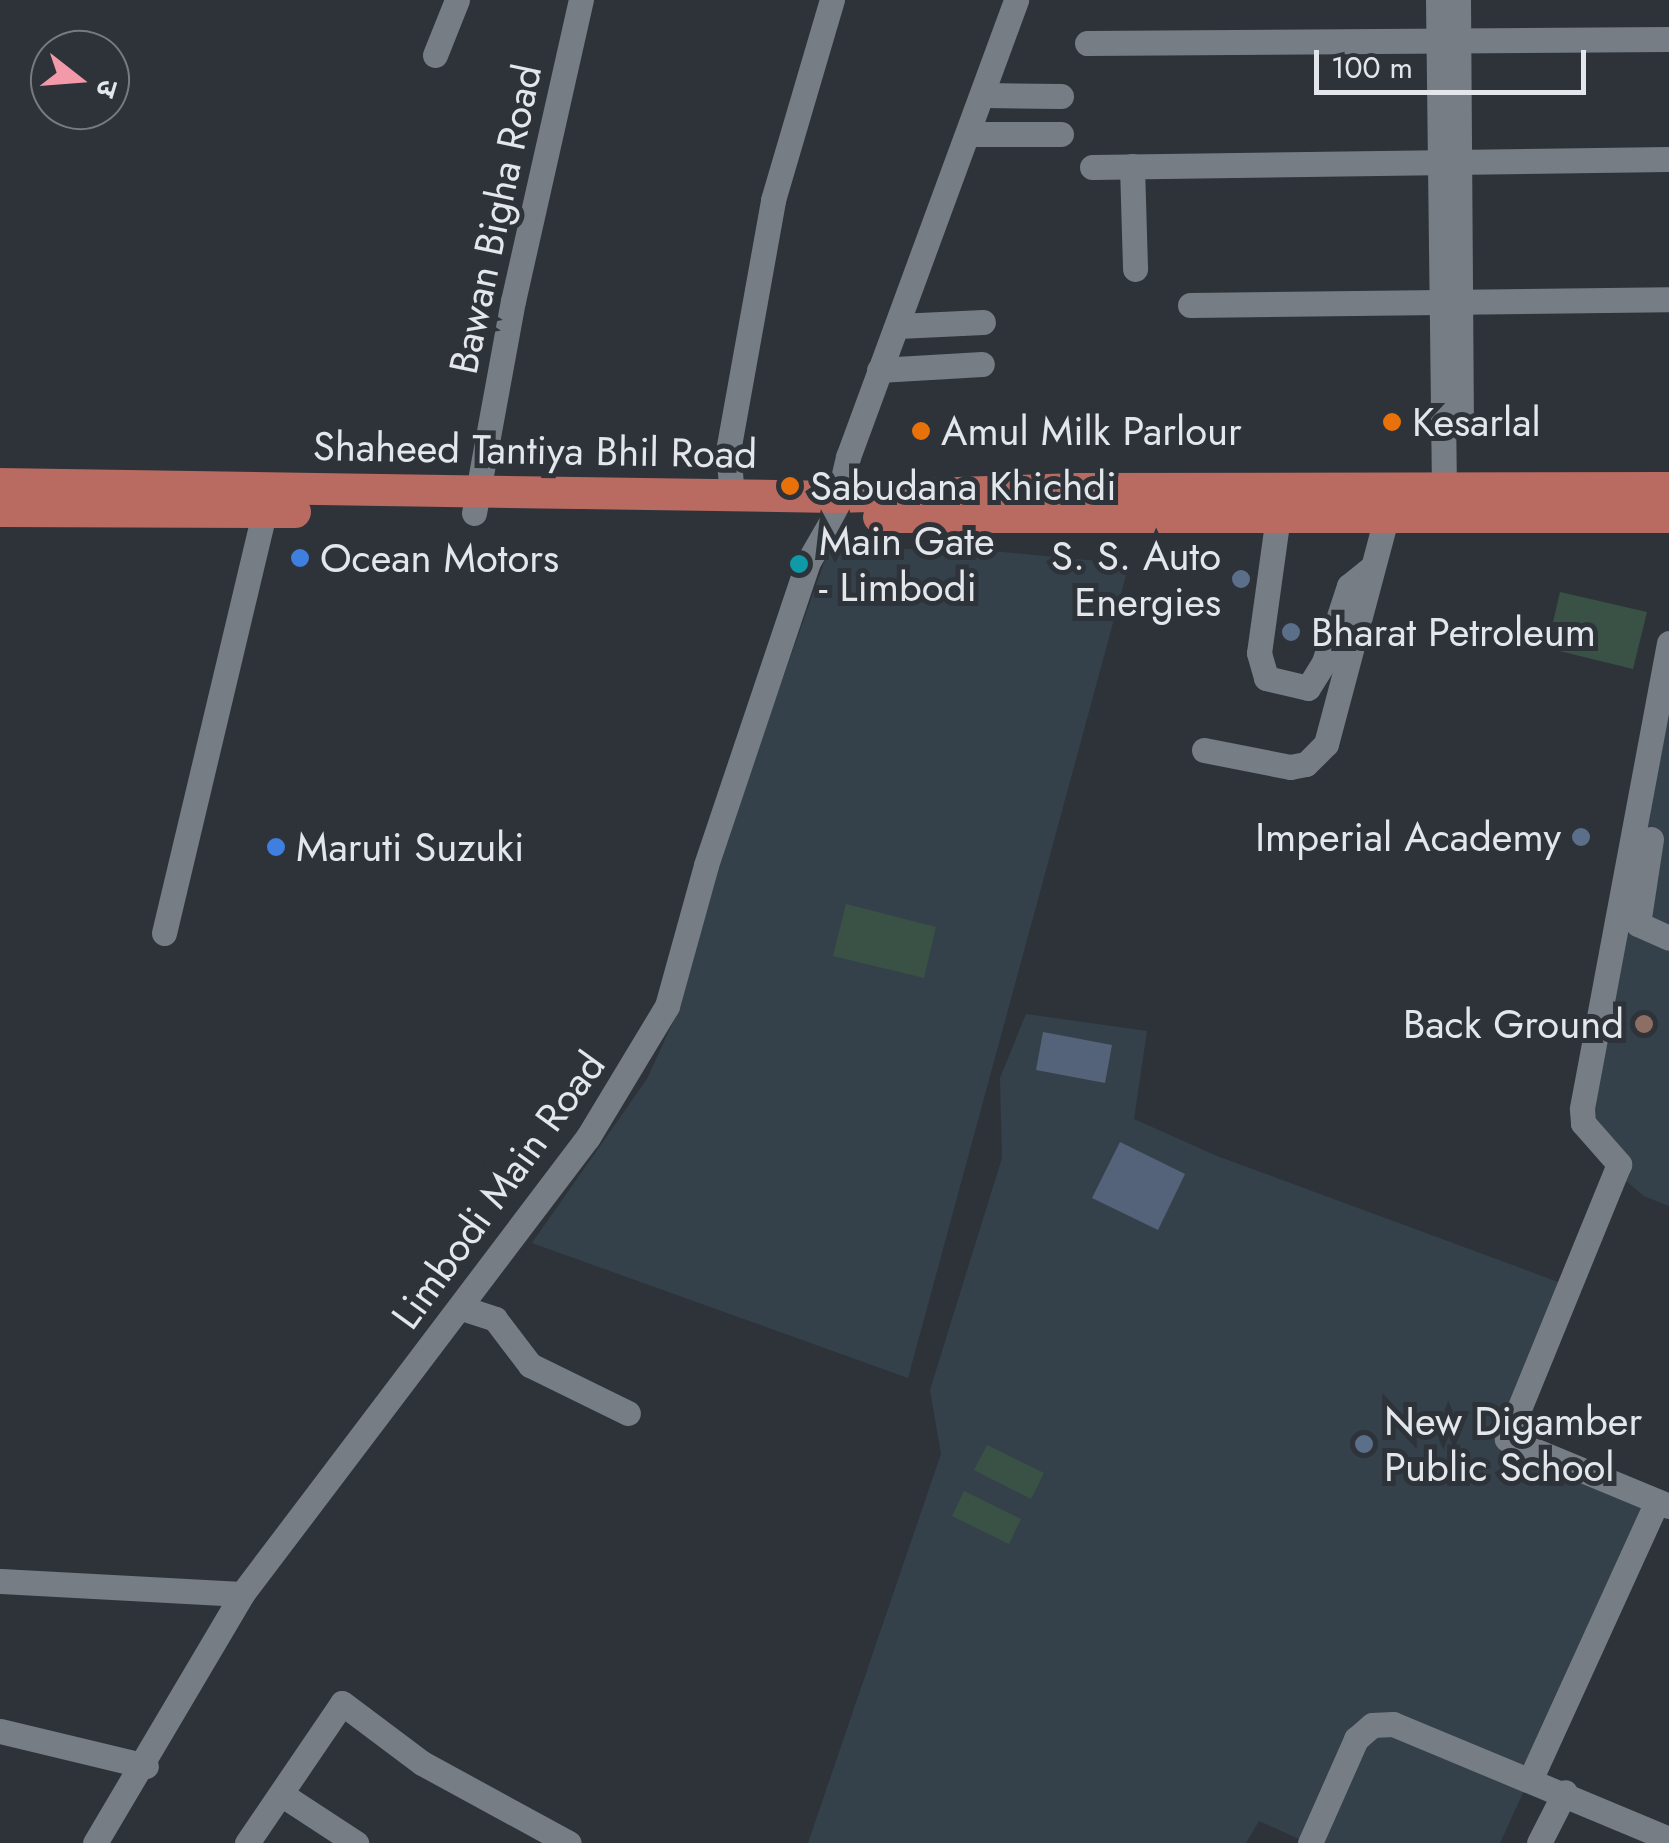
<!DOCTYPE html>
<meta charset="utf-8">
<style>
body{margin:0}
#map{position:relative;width:1669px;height:1843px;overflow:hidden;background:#2d3339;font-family:Jost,"Noto Sans Devanagari",sans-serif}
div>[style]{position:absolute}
.built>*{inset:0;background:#35414a}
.green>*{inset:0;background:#3a5245}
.water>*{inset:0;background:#54637a}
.minor>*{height:25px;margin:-12.5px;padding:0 12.5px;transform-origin:12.5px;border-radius:12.5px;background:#767d84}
.major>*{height:32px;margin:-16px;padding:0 16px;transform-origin:16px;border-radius:16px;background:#b96a61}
.dots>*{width:28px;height:28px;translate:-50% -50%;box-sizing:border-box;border:5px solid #2d3339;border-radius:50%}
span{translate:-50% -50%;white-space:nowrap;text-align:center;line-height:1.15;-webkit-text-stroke:10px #2d3339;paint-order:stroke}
.street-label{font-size:40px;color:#e3e7eb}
.poi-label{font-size:40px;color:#e3e7eb}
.left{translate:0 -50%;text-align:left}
.right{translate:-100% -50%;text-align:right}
.north{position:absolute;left:30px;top:30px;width:100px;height:100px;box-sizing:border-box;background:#2d3339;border:2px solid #767b80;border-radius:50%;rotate:107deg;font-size:28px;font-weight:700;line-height:40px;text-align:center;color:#e3e7eb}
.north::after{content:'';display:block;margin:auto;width:35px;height:45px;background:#f39aaa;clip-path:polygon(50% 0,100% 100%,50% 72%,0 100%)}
.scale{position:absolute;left:1314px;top:50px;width:272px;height:45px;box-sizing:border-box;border:5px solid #e3e7eb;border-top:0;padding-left:12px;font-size:30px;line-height:35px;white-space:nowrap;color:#e3e7eb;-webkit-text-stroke:8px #2d3339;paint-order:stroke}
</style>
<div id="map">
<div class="built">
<i style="clip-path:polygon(829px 549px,971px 549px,1129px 564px,908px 1378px,532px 1243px,647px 1079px,679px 1009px,716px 866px)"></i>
<i style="clip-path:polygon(1669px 643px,1669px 1206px,1644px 1196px,1620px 1176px,1591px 1134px,1586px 1093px)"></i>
<i style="clip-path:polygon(1026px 1014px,1147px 1031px,1134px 1119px,1217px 1156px,1569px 1286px,1508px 1439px,1657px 1501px,1500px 1843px,1308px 1843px,1259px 1821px,1246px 1843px,808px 1843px,941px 1454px,930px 1390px,1002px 1158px,1000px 1078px)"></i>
</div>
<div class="green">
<i style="clip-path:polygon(1560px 592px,1647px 612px,1633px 669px,1547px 648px)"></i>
<i style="clip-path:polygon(846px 904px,936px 927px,924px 978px,833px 956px)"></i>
<i style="clip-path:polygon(987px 1445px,1044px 1473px,1031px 1499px,974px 1470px)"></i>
<i style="clip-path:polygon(964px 1491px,1021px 1519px,1009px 1544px,952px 1516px)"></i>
</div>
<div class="water">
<i style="clip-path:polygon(1043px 1032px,1112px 1045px,1105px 1083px,1036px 1070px)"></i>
<i style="clip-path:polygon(1120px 1142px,1185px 1174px,1158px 1230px,1092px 1198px)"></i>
</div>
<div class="minor">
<i style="left:1438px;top:0;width:490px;rotate:89.3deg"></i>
<i style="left:1458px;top:0;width:425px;rotate:89.6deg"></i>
<i style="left:1087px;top:43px;width:582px;rotate:-0.39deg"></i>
<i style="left:435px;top:55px;width:59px;rotate:-68.2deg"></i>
<i style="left:985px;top:95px;width:76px;rotate:0.8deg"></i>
<i style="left:970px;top:134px;width:91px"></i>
<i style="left:1132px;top:166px;width:103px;rotate:88.3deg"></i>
<i style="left:1092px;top:167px;width:577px;rotate:-0.79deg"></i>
<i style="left:1190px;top:305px;width:479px;rotate:-0.7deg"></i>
<i style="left:898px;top:326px;width:85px;rotate:-2.7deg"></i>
<i style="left:879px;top:370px;width:103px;rotate:-3.3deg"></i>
<i style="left:732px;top:495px;width:44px;rotate:-95.2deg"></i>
<i style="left:728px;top:451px;width:255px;rotate:-79.8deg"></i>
<i style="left:773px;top:200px;width:209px;rotate:-73.6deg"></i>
<i style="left:474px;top:513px;width:216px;rotate:-79.6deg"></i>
<i style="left:513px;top:301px;width:309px;rotate:-77.3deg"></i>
<i style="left:1278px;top:516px;width:138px;rotate:97.9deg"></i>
<i style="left:1259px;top:653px;width:26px;rotate:74deg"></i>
<i style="left:1266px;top:678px;width:43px;rotate:13.4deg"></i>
<i style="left:1308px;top:688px;width:31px;rotate:-58deg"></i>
<i style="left:1324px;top:662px;width:80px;rotate:-71.8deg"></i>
<i style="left:1349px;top:586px;width:28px;rotate:-39deg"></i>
<i style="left:1669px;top:643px;width:474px;rotate:100.6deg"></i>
<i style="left:1582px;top:1109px;width:14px;rotate:86deg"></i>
<i style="left:1583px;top:1123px;width:55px;rotate:48.7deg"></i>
<i style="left:1619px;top:1164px;width:297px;rotate:112.2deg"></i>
<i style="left:1507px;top:1439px;width:175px;rotate:22.5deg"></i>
<i style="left:1204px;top:750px;width:88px;rotate:11.2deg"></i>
<i style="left:1290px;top:767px;width:16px;rotate:-11deg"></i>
<i style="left:1306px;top:764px;width:28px;rotate:-45deg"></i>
<i style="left:1326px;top:744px;width:238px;rotate:-75.1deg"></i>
<i style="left:1651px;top:839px;width:86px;rotate:98.7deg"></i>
<i style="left:1638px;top:924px;width:34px;rotate:24deg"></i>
<i style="left:164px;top:933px;width:433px;rotate:-76.6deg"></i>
<i style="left:462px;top:1308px;width:35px;rotate:18deg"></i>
<i style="left:495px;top:1319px;width:58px;rotate:52.7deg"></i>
<i style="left:530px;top:1365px;width:109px;rotate:26.1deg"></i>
<i style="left:1px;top:1581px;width:241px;rotate:3.1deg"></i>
<i style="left:0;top:1731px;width:150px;rotate:13.5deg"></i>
<i style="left:1531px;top:1778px;width:304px;rotate:-65.5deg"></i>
<i style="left:281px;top:1794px;width:90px;rotate:33.2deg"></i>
<i style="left:95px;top:1843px;width:289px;rotate:-59.4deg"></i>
<i style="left:242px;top:1594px;width:573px;rotate:-52.87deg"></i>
<i style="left:588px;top:1137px;width:153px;rotate:-58.9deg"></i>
<i style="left:667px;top:1006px;width:146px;rotate:-74.5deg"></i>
<i style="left:706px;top:865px;width:320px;rotate:-71.4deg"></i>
<i style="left:808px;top:562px;width:52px;rotate:-60deg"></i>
<i style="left:834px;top:517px;width:62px;rotate:-76.9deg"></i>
<i style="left:848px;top:457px;width:487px;rotate:-69.8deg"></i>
<i style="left:247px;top:1843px;width:169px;rotate:-55.8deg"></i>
<i style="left:342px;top:1703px;width:100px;rotate:36.9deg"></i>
<i style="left:422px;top:1763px;width:167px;rotate:28.6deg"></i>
<i style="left:1310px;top:1843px;width:114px;rotate:-66.1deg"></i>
<i style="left:1356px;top:1739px;width:21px;rotate:-41deg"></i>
<i style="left:1372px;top:1725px;width:21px;rotate:-3deg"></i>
<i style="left:1393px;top:1724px;width:299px;rotate:22.6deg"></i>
<i style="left:1539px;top:1843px;width:57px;rotate:-63deg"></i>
</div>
<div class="major">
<i style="left:0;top:484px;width:837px;rotate:0.89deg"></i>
<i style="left:837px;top:497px;width:241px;rotate:-1.9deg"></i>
<i style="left:1078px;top:489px;width:591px;rotate:-0.1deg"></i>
<i style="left:0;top:511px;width:295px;rotate:0.2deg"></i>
<i style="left:879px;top:517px;width:790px"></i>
</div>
<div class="dots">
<i style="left:1392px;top:422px;background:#e8710a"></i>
<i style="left:921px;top:431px;background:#e8710a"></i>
<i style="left:790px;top:486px;background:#e8710a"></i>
<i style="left:300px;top:558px;background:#3f7fe0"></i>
<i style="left:799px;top:564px;background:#0f9aa8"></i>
<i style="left:1241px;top:579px;background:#5c6f8a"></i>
<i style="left:1291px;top:632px;background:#5c6f8a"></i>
<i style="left:1581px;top:837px;background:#5c6f8a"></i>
<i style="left:276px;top:847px;background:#3f7fe0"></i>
<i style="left:1644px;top:1024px;background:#8d6e63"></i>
<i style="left:1364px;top:1444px;background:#5c6f8a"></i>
</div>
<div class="street-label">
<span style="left:495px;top:219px;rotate:-78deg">Bawan Bigha Road</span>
<span style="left:535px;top:450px;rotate:1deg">Shaheed Tantiya Bhil Road</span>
<span style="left:498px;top:1190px;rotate:-54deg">Limbodi Main Road</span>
</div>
<div class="poi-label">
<span class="left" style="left:1412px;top:422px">Kesarlal</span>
<span class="left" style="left:941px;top:431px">Amul Milk Parlour</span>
<span class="left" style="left:810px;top:486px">Sabudana Khichdi</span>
<span class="left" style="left:819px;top:564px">Main Gate<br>- Limbodi</span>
<span class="right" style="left:1221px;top:579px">S. S. Auto<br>Energies</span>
<span class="left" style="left:320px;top:558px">Ocean Motors</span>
<span class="left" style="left:1311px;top:632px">Bharat Petroleum</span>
<span class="right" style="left:1561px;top:837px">Imperial Academy</span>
<span class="left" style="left:296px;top:847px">Maruti Suzuki</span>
<span class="right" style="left:1624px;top:1024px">Back Ground</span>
<span class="left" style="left:1384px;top:1444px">New Digamber<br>Public School</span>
</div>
<div class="north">उ</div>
<div class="scale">100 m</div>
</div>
